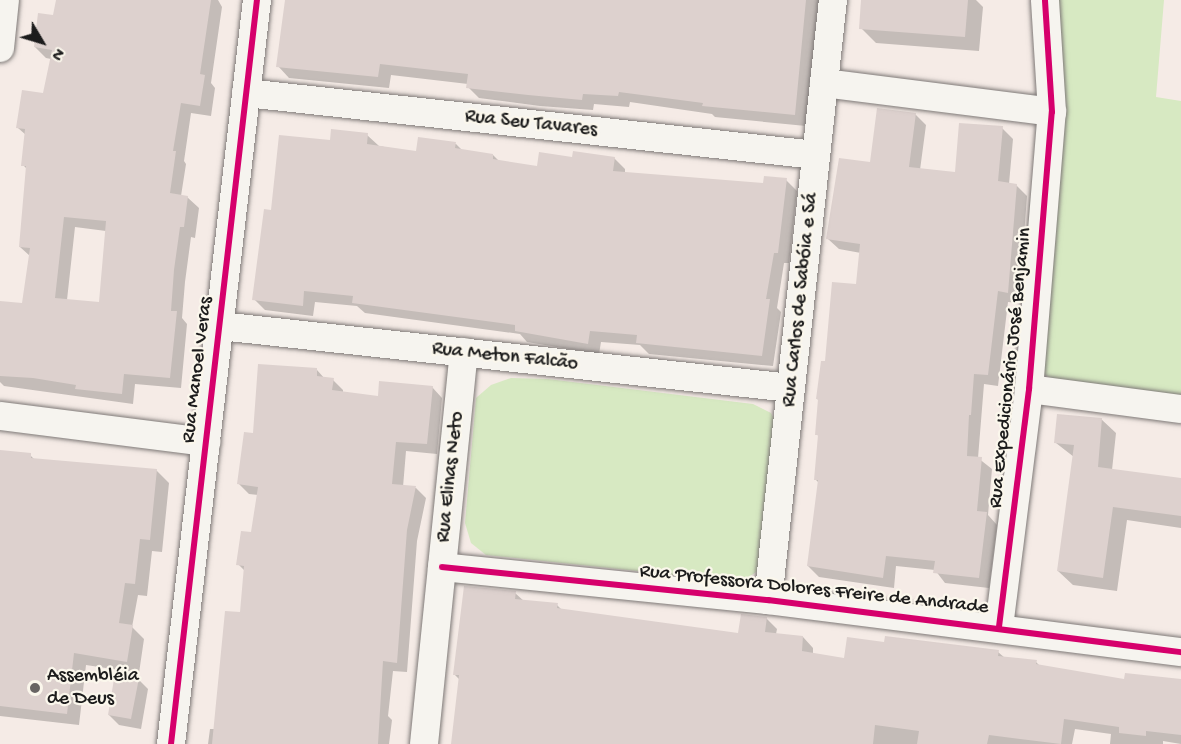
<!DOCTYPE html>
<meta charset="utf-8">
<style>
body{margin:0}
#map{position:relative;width:1181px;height:744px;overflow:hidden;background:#f5ebe6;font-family:"Gochi Hand",sans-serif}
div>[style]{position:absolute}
.green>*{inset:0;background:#d7e9c2}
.shadow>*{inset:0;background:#0003}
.building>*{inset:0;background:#ddd1ce}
.roads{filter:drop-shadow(0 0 2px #7e7977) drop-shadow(0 0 2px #7e7977)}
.minor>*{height:28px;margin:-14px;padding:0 14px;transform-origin:14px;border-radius:14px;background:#f6f4ef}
.cycleway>*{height:6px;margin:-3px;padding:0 3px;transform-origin:3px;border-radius:3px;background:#d6006c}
.dots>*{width:16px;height:16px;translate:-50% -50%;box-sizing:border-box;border:3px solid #fbf7ec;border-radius:50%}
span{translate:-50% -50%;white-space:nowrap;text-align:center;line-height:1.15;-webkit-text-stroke:4.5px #fbf7ec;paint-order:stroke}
.street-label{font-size:20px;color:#1c1c1c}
.poi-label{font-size:20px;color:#1c1c1c}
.left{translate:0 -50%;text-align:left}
.north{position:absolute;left:12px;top:12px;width:60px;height:60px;-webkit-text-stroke:4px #fbf7ec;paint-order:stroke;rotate:128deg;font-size:16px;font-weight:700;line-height:24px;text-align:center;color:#1c1c1c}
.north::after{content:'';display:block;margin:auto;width:21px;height:27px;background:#1c1c1c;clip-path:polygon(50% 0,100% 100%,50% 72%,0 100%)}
</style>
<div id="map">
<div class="green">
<i style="clip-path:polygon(1052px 0,1164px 0,1156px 97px,1181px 101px,1181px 396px,1055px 380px,1043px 374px)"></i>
<i style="clip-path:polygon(511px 378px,548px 379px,753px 404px,771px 413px,780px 430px,759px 570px,746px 579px,730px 581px,486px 555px,471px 543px,465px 523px,476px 398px,491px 385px)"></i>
</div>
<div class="shadow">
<i style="clip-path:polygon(evenodd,58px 0,218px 0,222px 7px,211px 83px,215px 88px,211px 116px,191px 113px,184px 161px,186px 164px,181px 196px,187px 197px,199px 208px,195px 238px,191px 237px,185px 282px,182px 318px,187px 324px,181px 388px,135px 384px,133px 404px,4px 386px,0 382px,0 302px,24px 304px,30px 256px,20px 247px,27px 169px,23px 165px,26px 135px,18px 128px,44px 95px,51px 59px,46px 58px,35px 47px,55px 17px,58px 0,75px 227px,106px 231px,100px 303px,67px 300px,75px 227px)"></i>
<i style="clip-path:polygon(286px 0,819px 0,806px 126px,715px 117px,712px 114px,630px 102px,629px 107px,594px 104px,593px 110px,540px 106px,479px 98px,468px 87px,468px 84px,391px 75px,389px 88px,289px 78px,278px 66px)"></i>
<i style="clip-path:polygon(863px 0,976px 0,983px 7px,979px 51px,876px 43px,861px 28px)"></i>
<i style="clip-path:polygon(915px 114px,926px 125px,920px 170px,956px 174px,1002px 128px,1013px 139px,1009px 184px,1016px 185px,1027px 196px,1019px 303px,1008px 302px,998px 386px,984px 384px,978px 458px,992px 469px,988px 515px,997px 525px,989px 588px,945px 583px,935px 570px,896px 566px,894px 588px,819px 577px,808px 566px,819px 483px,815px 479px,820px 437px,816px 434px,820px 401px,817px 399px,826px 363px,858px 286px,861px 253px,839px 249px,828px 239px,871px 164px)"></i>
<i style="clip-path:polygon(367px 135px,379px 146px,417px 153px,456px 144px,463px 151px,493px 155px,499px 161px,538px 168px,573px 159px,614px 158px,625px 169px,625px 173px,764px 184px,786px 180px,797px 191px,789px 263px,784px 263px,777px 308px,781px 312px,773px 366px,649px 354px,640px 345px,601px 342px,599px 354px,527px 342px,520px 334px,365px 313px,357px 306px,315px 302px,313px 316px,265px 310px,254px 299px,272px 211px,331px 141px)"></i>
<i style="clip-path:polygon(317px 370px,325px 379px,333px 380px,343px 390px,343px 393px,379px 398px,432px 387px,442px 398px,437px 454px,406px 451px,403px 487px,416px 488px,426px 498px,417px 541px,407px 672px,393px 671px,388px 716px,392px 720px,389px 744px,208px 744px,210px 729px,216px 729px,241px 614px,245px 571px,238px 564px,252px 534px,258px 495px,249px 494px,239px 484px,254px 434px)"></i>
<i style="clip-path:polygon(1101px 419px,1116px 433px,1112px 470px,1181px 479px,1181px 528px,1127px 520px,1117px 591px,1073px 585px,1058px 571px,1074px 457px,1056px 443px)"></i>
<i style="clip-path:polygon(0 451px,30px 455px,35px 460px,156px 470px,169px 483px,162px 552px,152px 551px,147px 596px,138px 595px,132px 627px,144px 639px,139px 673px,86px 665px,79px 725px,0 716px)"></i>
<i style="clip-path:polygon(515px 593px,525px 602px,557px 605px,562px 610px,740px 634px,766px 618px,777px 629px,776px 634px,803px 637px,813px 648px,813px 654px,845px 659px,886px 644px,998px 652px,1005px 658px,1036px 662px,1041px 667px,1126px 680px,1181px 681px,1181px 744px,1163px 741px,1163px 744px,1110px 744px,1111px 734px,1075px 729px,1072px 744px,453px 744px,460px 680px,454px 674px)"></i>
<i style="clip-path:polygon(138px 679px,148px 689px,141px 729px,119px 725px,109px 715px)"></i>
</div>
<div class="building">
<i style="clip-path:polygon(evenodd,56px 0,211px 0,200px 74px,205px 75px,200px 106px,181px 103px,173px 151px,176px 151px,170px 193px,188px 196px,184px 227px,180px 227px,174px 270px,171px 311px,177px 311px,170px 378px,124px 374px,122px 394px,75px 389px,76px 385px,33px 378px,0 376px,0 301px,22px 303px,30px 248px,19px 247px,26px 166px,21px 166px,25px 129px,16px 128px,22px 90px,43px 93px,52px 50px,34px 47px,38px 13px,53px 15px,56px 0,64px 217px,106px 221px,99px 302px,55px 298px,64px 217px)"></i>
<i style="clip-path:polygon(285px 0,806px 0,795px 115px,702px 106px,703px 103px,619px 92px,618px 96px,583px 94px,582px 100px,528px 95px,466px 88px,468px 74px,380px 64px,378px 77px,276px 67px)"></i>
<i style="clip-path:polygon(861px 0,968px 0,965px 37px,859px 29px)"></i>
<i style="clip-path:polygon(877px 108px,916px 113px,909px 167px,955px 172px,959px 123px,1003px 126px,998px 181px,1017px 184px,1008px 293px,998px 291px,988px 375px,974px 374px,971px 415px,969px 415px,967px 456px,982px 457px,977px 511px,987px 512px,979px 578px,933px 573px,935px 561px,886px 556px,883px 578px,807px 566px,818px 480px,814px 480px,818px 435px,815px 435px,818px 399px,816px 399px,821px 361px,825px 361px,832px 282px,856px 284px,860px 244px,826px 239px,839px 158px,870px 162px)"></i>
<i style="clip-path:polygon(331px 129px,368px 133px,367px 144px,416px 151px,418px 137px,456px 142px,455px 148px,493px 154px,493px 159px,537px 166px,539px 152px,572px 157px,573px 151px,615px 157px,613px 171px,763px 183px,764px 176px,787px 178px,778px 253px,774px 253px,766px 299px,770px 299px,762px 356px,636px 343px,637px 335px,590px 331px,588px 344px,515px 331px,515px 325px,352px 303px,353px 296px,304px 291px,303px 306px,252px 300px,264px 209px,271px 210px,279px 135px,330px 140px)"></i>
<i style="clip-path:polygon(258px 364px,317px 368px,317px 376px,334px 378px,332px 390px,378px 396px,379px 381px,433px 386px,427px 444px,396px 442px,392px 484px,416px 486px,407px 530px,397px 663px,383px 661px,378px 744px,212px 744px,225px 611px,240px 612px,244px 566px,236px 565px,241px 531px,251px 532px,258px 487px,237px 484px,244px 432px,253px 433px)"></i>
<i style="clip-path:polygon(1057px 414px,1102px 418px,1098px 467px,1181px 478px,1181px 516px,1113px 507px,1103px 578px,1057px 571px,1074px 445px,1054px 443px)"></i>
<i style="clip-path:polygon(0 450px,31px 453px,31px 458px,157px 469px,150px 540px,140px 539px,135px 584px,125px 583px,119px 623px,133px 625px,127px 662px,74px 653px,67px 714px,0 706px)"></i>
<i style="clip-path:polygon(464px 586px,516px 591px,515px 599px,558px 603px,557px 608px,738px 633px,741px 614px,767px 617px,765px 632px,803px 636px,802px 651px,844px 658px,847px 637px,884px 642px,885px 636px,999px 650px,998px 656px,1037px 660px,1036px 664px,1124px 679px,1125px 673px,1181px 679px,1181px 735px,1146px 731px,1146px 736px,1119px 733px,1119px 727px,1064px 719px,1061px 744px,989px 735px,987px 744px,917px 744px,919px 731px,875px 725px,873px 744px,451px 744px,459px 675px,453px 675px)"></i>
<i style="clip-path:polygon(115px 673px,139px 678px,131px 719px,108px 715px)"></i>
</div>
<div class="roads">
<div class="minor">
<i style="left:0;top:48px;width:48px;rotate:-84.1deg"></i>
<i style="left:824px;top:83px;width:230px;rotate:7.2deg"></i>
<i style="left:246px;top:93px;width:573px;rotate:6.21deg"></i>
<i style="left:220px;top:326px;width:574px;rotate:6.2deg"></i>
<i style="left:1029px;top:389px;width:153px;rotate:7.5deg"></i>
<i style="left:0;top:416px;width:208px;rotate:7.2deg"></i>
<i style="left:442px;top:567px;width:328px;rotate:5.8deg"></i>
<i style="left:768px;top:600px;width:416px;rotate:7.2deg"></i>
<i style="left:768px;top:600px;width:604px;rotate:-83.82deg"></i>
<i style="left:999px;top:627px;width:240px;rotate:-82.8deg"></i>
<i style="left:1029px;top:389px;width:278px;rotate:-85.3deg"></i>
<i style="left:1052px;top:112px;width:112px;rotate:-93.6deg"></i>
<i style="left:171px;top:744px;width:749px;rotate:-83.41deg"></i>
<i style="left:424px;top:744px;width:394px;rotate:-84.2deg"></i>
</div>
</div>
<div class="cycleway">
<i style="left:442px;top:567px;width:328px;rotate:5.8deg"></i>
<i style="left:768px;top:600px;width:416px;rotate:7.2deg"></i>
<i style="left:999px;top:627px;width:240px;rotate:-82.8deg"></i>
<i style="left:1029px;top:389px;width:278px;rotate:-85.3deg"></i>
<i style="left:1052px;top:112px;width:112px;rotate:-93.6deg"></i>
<i style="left:171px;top:744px;width:749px;rotate:-83.41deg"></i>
</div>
<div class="dots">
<i style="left:35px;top:688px;background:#686463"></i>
</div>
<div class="street-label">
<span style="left:531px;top:124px;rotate:6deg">Rua Seu Tavares</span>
<span style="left:801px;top:300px;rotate:-84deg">Rua Carlos de Sabóia e Sá</span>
<span style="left:505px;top:357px;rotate:6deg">Rua Meton Falcão</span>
<span style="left:1011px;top:368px;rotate:-84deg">Rua Expedicionário José Benjamin</span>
<span style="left:198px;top:370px;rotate:-83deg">Rua Manoel Veras</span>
<span style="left:451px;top:477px;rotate:-84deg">Rua Elinas Neto</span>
<span style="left:814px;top:590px;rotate:6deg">Rua Professora Dolores Freire de Andrade</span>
</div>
<div class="poi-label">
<span class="left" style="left:47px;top:688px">Assembléia<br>de Deus</span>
</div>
<div class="north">N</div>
</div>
